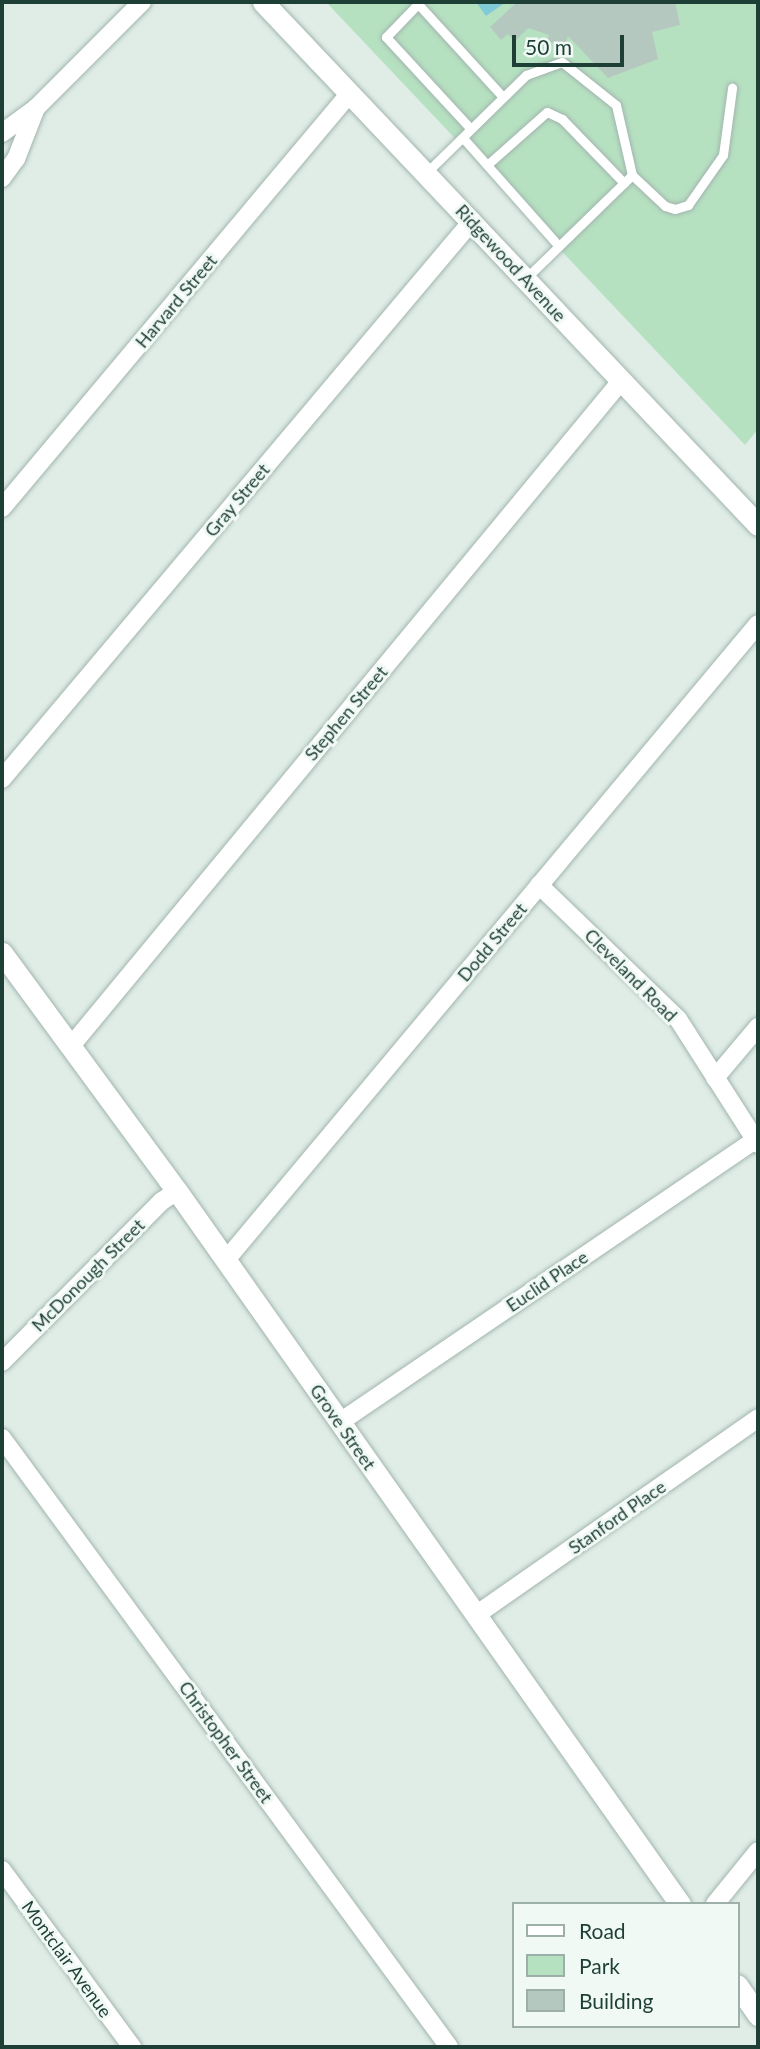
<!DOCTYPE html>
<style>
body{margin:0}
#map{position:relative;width:760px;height:2049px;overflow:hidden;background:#e0ede7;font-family:Lato,sans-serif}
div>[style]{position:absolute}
.green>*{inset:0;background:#b6e1c1}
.water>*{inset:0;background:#81cbd9}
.building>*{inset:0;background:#b5c8c0}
.roads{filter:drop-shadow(0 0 2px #a2b5ae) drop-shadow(0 0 2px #a2b5ae)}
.lane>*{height:9px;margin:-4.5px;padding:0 4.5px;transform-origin:4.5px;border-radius:4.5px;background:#fff}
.street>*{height:18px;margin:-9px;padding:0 9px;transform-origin:9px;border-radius:9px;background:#fff}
.secondary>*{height:21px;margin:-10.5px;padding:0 10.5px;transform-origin:10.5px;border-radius:10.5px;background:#fff}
span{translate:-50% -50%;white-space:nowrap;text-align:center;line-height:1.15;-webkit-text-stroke:6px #f1f9f5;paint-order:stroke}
.street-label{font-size:18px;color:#1e3f36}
.frame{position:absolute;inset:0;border:4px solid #1e3f36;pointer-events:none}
.legend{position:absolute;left:512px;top:1902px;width:228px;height:126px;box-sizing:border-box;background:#f1f9f5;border:2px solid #9dafa9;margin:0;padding:9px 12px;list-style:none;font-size:21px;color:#1e3f36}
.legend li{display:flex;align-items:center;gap:14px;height:35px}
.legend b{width:35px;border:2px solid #9dafa9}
.scale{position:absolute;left:512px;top:35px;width:112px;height:32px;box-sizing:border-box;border:4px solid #1e3f36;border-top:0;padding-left:9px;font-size:21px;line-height:24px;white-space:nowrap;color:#1e3f36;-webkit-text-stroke:5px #f1f9f5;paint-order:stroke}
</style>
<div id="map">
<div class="green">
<i style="clip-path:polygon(326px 2px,758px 2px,758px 429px,745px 445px)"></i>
</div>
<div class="water">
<i style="clip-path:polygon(476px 2px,506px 2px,486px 16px)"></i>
</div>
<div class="building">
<i style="clip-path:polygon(517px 2px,675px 2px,680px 25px,652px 32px,658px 59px,608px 78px,568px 36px,565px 46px,547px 41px,549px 35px,528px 28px,515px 41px,508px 34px,501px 40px,490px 27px)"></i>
</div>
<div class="roads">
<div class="lane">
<i style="left:470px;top:128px;width:124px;rotate:-132.7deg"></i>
<i style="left:386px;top:37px;width:46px;rotate:-45.9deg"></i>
<i style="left:418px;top:4px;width:126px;rotate:47.6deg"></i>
<i style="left:463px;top:138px;width:144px;rotate:48.4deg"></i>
<i style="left:487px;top:165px;width:80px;rotate:-41.5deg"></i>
<i style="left:547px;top:112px;width:17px;rotate:25deg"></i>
<i style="left:562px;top:119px;width:89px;rotate:45.9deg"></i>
<i style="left:426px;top:173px;width:140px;rotate:-44.4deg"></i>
<i style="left:526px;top:75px;width:38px;rotate:-20deg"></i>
<i style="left:562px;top:62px;width:69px;rotate:38.5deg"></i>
<i style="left:616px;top:105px;width:72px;rotate:77.1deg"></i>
<i style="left:632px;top:175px;width:148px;rotate:135.8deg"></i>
<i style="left:632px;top:175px;width:45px;rotate:43.2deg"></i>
<i style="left:665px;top:206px;width:10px;rotate:17deg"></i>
<i style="left:675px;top:209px;width:14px;rotate:-17deg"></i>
<i style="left:688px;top:205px;width:61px;rotate:-55deg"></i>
<i style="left:723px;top:155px;width:68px;rotate:-82.3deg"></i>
</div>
<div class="street">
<i style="left:2px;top:133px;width:42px;rotate:-36.3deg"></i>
<i style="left:36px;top:108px;width:150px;rotate:-45deg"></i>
<i style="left:2px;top:178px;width:24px;rotate:-54deg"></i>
<i style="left:16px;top:159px;width:55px;rotate:-68.6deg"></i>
<i style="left:2px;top:508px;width:542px;rotate:-50.02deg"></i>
<i style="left:2px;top:779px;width:730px;rotate:-49.89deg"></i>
<i style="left:539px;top:885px;width:193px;rotate:44deg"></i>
<i style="left:678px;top:1019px;width:148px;rotate:57.4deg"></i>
<i style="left:71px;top:1046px;width:864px;rotate:-50.4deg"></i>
<i style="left:715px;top:1078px;width:67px;rotate:-49.9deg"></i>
<i style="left:226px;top:1260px;width:829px;rotate:-50.09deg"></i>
<i style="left:2px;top:1362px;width:227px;rotate:-45.2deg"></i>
<i style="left:162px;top:1201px;width:18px;rotate:-34deg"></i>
<i style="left:340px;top:1422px;width:502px;rotate:-34.2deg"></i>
<i style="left:2px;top:1438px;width:755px;rotate:53.72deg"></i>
<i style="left:476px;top:1615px;width:344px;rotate:-34.9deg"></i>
<i style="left:2px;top:1870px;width:220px;rotate:53.7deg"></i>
<i style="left:715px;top:1904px;width:68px;rotate:-50.9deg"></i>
</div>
<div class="secondary">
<i style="left:263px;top:2px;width:720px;rotate:46.58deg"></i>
<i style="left:2px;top:953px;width:295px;rotate:53.7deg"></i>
<i style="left:177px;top:1191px;width:873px;rotate:54.8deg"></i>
<i style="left:737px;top:1985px;width:37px;rotate:55deg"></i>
</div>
</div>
<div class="street-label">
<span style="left:511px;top:263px;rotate:47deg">Ridgewood Avenue</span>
<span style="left:176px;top:301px;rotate:-50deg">Harvard Street</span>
<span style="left:237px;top:500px;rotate:-50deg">Gray Street</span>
<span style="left:346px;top:713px;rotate:-50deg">Stephen Street</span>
<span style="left:492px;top:942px;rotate:-50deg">Dodd Street</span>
<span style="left:631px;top:975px;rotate:45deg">Cleveland Road</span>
<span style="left:88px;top:1275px;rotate:-45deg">McDonough Street</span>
<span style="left:547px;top:1281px;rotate:-34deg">Euclid Place</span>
<span style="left:343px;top:1427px;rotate:55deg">Grove Street</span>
<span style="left:617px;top:1517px;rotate:-35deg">Stanford Place</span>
<span style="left:226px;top:1742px;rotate:54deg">Christopher Street</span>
<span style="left:67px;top:1959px;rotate:54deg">Montclair Avenue</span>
</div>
<div class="frame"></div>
<ul class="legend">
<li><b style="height:9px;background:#fff"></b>Road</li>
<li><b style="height:19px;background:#b6e1c1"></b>Park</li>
<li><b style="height:19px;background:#b5c8c0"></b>Building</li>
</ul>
<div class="scale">50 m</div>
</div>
